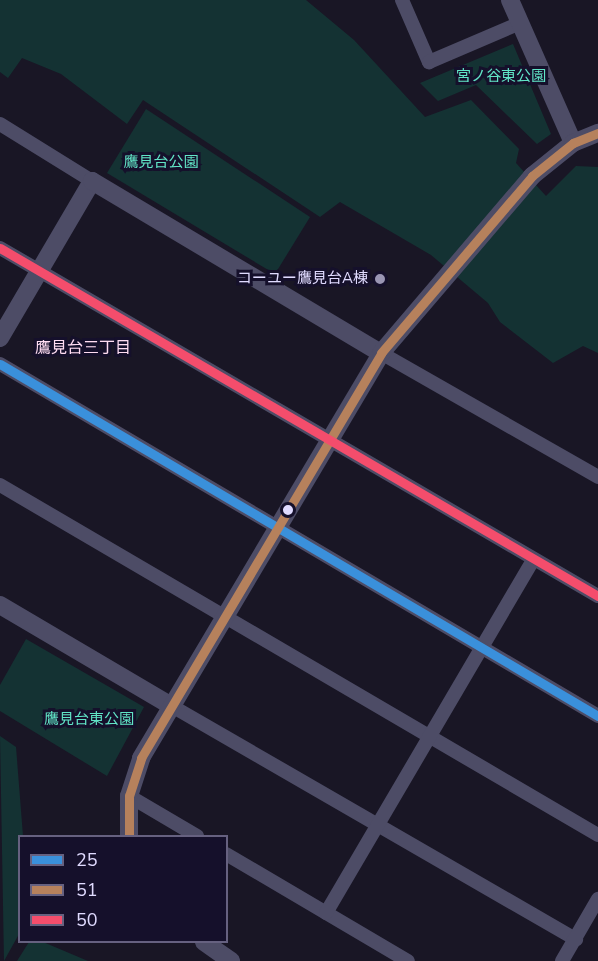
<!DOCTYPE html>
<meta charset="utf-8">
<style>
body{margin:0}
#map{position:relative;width:598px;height:961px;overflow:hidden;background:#191625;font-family:"Nunito Sans","Noto Sans JP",sans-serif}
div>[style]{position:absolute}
.green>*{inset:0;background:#143233}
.minor>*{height:14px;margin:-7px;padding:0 7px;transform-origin:7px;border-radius:7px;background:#4d4c66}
.tertiary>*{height:18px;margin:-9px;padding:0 9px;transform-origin:9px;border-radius:9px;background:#4d4c66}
.bus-1>*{height:9px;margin:-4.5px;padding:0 4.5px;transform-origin:4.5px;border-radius:4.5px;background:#3a90db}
.bus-2>*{height:9px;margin:-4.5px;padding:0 4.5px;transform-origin:4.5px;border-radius:4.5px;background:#b6815c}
.bus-3>*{height:9px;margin:-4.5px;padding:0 4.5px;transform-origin:4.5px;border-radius:4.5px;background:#f44d6c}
.dots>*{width:16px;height:16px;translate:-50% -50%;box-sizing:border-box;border:3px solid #15102b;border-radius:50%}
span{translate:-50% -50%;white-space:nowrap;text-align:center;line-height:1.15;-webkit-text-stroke:6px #15102b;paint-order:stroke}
.park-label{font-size:15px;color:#61e4c6}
.poi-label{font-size:15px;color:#e0dbff}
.right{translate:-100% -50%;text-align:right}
.neighbourhood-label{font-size:16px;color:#ffddf2}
.legend{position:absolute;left:18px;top:835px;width:210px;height:108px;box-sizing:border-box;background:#15102b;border:2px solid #666180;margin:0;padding:8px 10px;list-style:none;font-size:18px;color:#e0dbff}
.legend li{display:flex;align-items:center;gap:12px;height:30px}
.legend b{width:30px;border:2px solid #666180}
</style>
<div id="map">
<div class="green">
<i style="clip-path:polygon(0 0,306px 0,354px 40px,425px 117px,471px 100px,519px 149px,516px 163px,546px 196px,576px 166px,598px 167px,598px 353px,583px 346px,553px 363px,500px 322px,488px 303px,431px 255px,340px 202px,320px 217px,143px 100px,127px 124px,61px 74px,22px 58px,8px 78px,0 72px)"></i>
<i style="clip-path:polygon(513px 44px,551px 134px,537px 144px,476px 85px,438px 101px,420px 83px)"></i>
<i style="clip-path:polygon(146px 109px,310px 217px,275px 274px,107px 173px)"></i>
<i style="clip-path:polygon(26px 639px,144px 707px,107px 776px,0 711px,0 685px)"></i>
<i style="clip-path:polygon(0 736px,16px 747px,23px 836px,19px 934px,4px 961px)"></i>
<i style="clip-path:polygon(29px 942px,43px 942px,88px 961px,17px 961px)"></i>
</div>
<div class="minor">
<i style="left:402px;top:0;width:68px;rotate:66.5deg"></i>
<i style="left:429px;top:62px;width:99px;rotate:-23.2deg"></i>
<i style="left:0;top:124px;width:108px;rotate:31.8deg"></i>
<i style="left:0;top:248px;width:692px;rotate:30.2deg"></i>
<i style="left:381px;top:353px;width:250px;rotate:29.7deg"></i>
<i style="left:0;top:364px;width:694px;rotate:30.48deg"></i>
<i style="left:0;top:485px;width:693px;rotate:30.34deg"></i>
<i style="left:170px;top:705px;width:469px;rotate:30deg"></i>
<i style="left:129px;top:796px;width:79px;rotate:30.5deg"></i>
<i style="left:226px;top:854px;width:211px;rotate:30.5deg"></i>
<i style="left:326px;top:913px;width:409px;rotate:-59.6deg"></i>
<i style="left:562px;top:961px;width:72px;rotate:-59.9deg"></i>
</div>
<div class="tertiary">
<i style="left:510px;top:0;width:156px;rotate:66.2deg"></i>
<i style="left:0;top:338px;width:182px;rotate:-59.6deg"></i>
<i style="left:92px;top:181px;width:336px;rotate:30.8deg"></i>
<i style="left:0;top:605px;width:197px;rotate:30.5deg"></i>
<i style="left:129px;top:836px;width:40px;rotate:-90deg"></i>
<i style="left:129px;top:796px;width:40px;rotate:-72deg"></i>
<i style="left:141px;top:758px;width:471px;rotate:-59.3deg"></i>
<i style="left:381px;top:353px;width:233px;rotate:-49.5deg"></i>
<i style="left:532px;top:176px;width:53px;rotate:-38.8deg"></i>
<i style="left:573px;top:143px;width:27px;rotate:-22deg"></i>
<i style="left:204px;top:942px;width:33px;rotate:35deg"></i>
</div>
<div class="bus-1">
<i style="left:0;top:364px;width:694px;rotate:30.48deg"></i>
</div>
<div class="bus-2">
<i style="left:129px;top:836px;width:40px;rotate:-90deg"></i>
<i style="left:129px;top:796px;width:40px;rotate:-72deg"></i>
<i style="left:141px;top:758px;width:471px;rotate:-59.3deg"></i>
<i style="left:381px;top:353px;width:233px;rotate:-49.5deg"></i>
<i style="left:532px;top:176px;width:53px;rotate:-38.8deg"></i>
<i style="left:573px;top:143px;width:27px;rotate:-22deg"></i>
</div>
<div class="bus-3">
<i style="left:0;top:248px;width:692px;rotate:30.2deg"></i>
</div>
<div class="dots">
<i style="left:380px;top:279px;background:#9a96b3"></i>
<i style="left:288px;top:510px;background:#e0dbff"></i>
</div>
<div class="park-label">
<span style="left:501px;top:77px">宮ノ谷東公園</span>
<span style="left:161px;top:163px">鷹見台公園</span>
<span style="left:89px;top:720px">鷹見台東公園</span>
</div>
<div class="poi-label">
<span class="right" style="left:368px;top:279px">コーユー鷹見台A棟</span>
</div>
<div class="neighbourhood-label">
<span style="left:83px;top:348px">鷹見台三丁目</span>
</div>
<ul class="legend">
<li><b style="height:8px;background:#3a90db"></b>25</li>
<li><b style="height:8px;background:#b6815c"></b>51</li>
<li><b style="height:8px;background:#f44d6c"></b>50</li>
</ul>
</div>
